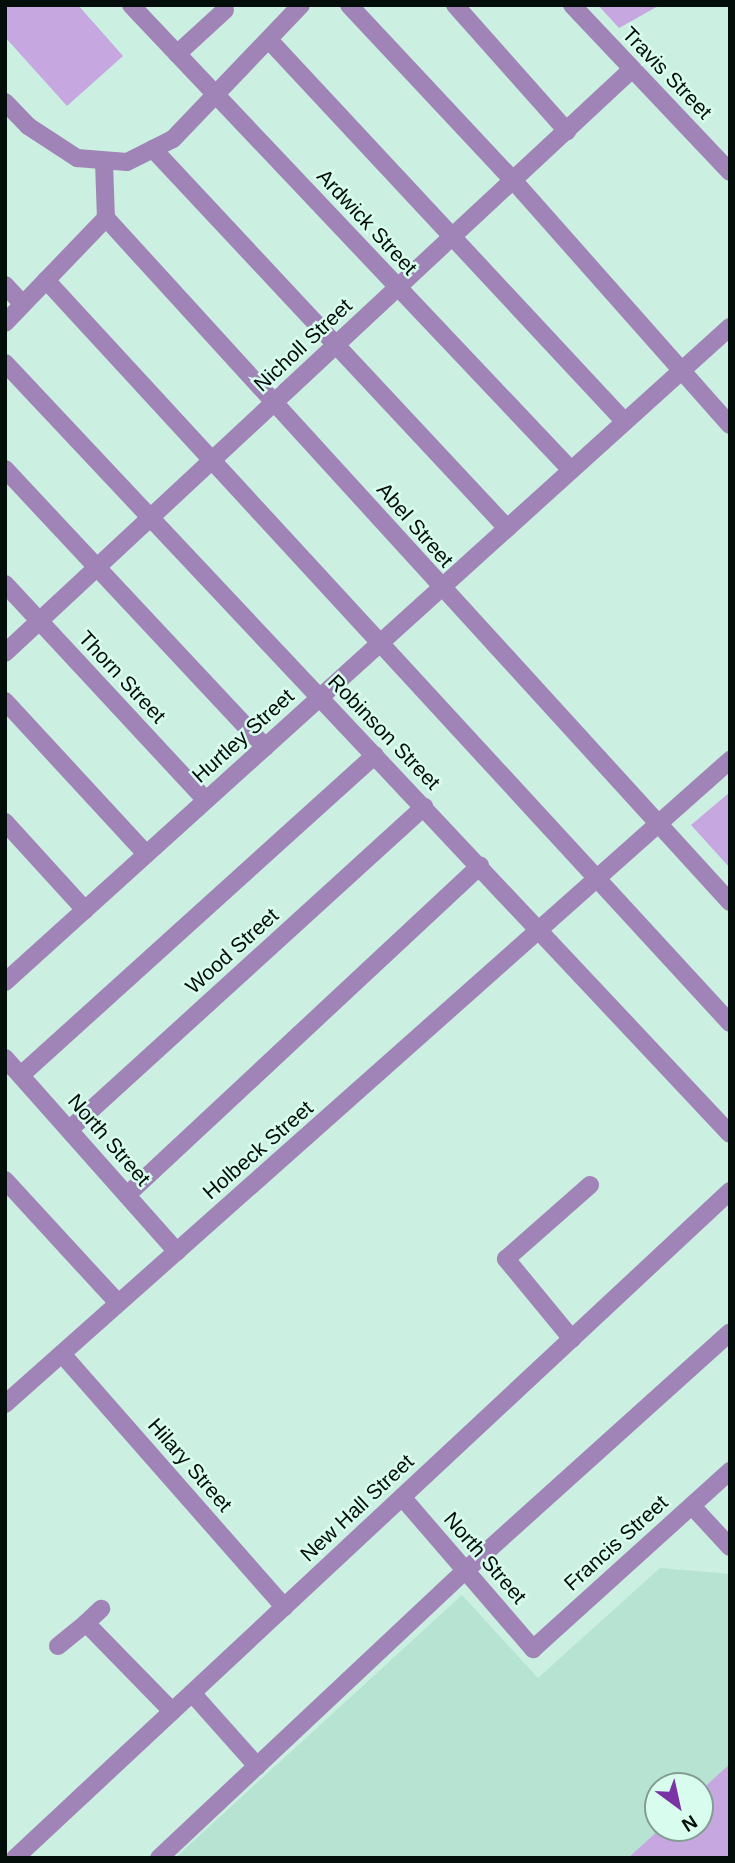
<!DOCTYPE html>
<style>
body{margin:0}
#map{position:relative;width:735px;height:1863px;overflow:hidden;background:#cbefe1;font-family:Arial,sans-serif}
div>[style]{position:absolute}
.built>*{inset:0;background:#b7e3d2}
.green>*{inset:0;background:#c7a7e0}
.minor>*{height:18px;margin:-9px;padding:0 9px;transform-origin:9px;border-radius:9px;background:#a184b7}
span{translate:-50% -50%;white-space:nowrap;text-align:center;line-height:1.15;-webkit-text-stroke:5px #d8fcee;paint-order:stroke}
.street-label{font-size:21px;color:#030e0a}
.frame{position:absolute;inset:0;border:7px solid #030e0a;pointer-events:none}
.north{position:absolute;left:644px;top:1772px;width:70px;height:70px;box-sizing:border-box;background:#d8fcee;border:2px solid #839d93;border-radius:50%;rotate:147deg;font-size:19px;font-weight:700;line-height:28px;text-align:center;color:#030e0a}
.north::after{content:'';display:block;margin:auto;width:24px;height:32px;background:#7a32a5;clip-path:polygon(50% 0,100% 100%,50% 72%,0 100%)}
</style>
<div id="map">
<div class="built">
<i style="clip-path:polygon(evenodd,660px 1568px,730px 1574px,730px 1858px,175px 1858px,462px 1595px,538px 1678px,660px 1568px,658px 1786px,700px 1786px,700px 1828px,658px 1828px,658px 1786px)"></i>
</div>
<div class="green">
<i style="clip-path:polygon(5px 5px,78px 5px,123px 56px,67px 106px,5px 37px)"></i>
<i style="clip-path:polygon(598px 5px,660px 5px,619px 28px)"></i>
<i style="clip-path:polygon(730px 792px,730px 868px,691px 825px)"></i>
<i style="clip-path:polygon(730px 1764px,730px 1858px,628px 1858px,661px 1828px,700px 1828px,700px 1791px)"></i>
</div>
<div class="minor">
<i style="left:131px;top:5px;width:640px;rotate:46.58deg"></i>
<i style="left:349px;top:5px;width:240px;rotate:46.9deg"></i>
<i style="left:513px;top:180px;width:327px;rotate:48.5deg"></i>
<i style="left:455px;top:5px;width:169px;rotate:48.4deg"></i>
<i style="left:572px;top:5px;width:230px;rotate:46.6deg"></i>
<i style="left:269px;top:40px;width:522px;rotate:47.02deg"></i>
<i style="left:177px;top:54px;width:65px;rotate:-42.5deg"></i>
<i style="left:5px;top:102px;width:33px;rotate:46deg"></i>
<i style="left:28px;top:126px;width:59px;rotate:33.1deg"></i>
<i style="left:77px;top:158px;width:50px;rotate:4.6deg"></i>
<i style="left:127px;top:162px;width:51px;rotate:-26.6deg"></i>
<i style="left:173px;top:139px;width:185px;rotate:-46.3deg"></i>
<i style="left:153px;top:149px;width:519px;rotate:46.95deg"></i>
<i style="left:104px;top:162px;width:56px;rotate:88deg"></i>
<i style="left:106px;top:218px;width:926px;rotate:47.63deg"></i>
<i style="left:46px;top:280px;width:1010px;rotate:47.37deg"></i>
<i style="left:5px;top:285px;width:26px;rotate:47deg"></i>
<i style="left:5px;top:323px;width:146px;rotate:-46.1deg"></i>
<i style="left:5px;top:363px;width:1058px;rotate:46.76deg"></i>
<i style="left:5px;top:469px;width:381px;rotate:46.9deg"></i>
<i style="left:5px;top:584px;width:295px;rotate:47.1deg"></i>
<i style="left:5px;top:653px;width:855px;rotate:-42.96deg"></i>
<i style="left:5px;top:701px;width:208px;rotate:47.3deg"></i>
<i style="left:5px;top:822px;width:119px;rotate:47.7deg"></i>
<i style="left:5px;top:982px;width:977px;rotate:-42.1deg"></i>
<i style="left:5px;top:1058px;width:259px;rotate:48.4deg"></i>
<i style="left:21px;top:1075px;width:477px;rotate:-42.1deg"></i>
<i style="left:70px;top:1129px;width:479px;rotate:-42.3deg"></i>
<i style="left:5px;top:1180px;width:167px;rotate:47.4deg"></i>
<i style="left:127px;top:1195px;width:483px;rotate:-43deg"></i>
<i style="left:572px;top:1339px;width:104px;rotate:-129.5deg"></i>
<i style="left:506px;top:1259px;width:112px;rotate:-41.4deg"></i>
<i style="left:62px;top:1354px;width:337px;rotate:48.7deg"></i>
<i style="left:5px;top:1404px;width:970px;rotate:-41.61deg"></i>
<i style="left:402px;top:1497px;width:201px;rotate:49.2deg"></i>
<i style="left:533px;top:1649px;width:266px;rotate:-42.1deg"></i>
<i style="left:692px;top:1506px;width:56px;rotate:47.2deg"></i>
<i style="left:86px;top:1623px;width:21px;rotate:-43deg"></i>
<i style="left:58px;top:1646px;width:36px;rotate:-39deg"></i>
<i style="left:86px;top:1623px;width:123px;rotate:45.7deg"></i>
<i style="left:192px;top:1693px;width:98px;rotate:48.3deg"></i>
<i style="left:15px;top:1858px;width:978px;rotate:-43.01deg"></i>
<i style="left:159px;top:1858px;width:421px;rotate:-43.2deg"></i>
<i style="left:466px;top:1570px;width:355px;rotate:-42deg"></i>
</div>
<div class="street-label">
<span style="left:667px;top:73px;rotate:46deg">Travis Street</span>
<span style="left:367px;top:222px;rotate:47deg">Ardwick Street</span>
<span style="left:303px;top:345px;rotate:-43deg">Nicholl Street</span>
<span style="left:415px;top:525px;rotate:49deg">Abel Street</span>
<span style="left:122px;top:677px;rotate:47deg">Thorn Street</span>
<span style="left:384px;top:732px;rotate:46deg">Robinson Street</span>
<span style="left:243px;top:736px;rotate:-42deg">Hurtley Street</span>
<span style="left:232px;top:951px;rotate:-42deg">Wood Street</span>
<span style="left:109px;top:1140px;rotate:49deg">North Street</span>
<span style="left:258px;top:1150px;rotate:-41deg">Holbeck Street</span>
<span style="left:190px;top:1465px;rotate:49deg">Hilary Street</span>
<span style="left:357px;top:1508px;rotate:-43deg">New Hall Street</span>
<span style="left:616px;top:1543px;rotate:-42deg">Francis Street</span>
<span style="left:485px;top:1558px;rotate:49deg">North Street</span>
</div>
<div class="frame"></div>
<div class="north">N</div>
</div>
